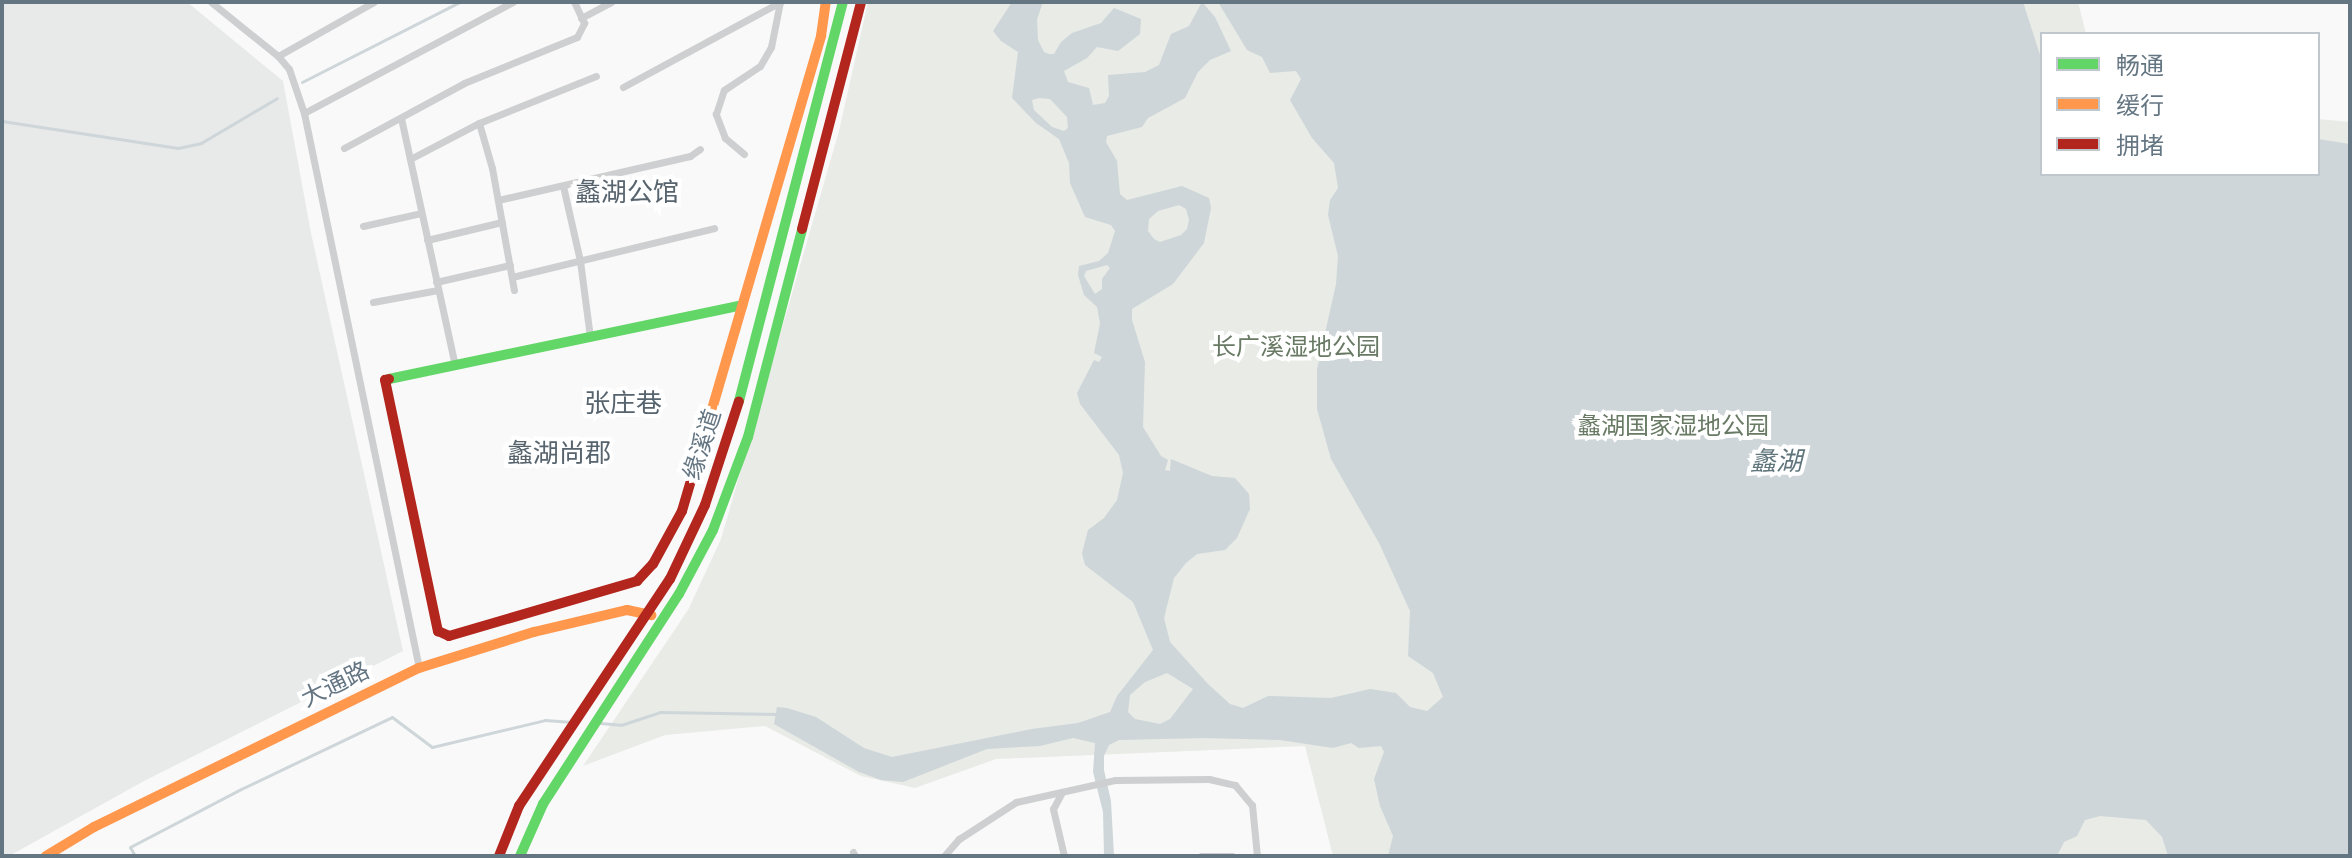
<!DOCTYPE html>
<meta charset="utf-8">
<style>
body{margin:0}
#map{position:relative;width:2352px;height:858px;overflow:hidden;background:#f9f9f9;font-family:"Alegreya Sans","Noto Sans SC",sans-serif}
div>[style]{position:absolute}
.built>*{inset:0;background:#e8e9e9}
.green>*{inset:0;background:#e8ebe6}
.water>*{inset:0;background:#ced6d9}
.stream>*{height:3px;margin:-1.5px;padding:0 1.5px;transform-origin:1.5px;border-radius:1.5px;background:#ced6d9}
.street>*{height:7px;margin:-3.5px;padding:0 3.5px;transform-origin:3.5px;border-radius:3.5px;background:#cecfd0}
.fast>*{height:10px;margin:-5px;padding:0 5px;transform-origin:5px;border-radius:5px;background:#63d668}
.slow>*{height:10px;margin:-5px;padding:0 5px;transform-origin:5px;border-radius:5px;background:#ff974d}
.jam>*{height:10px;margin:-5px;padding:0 5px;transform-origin:5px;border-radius:5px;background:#b3261e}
span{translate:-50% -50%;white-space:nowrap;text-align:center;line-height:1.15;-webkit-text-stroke:8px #fff;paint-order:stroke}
.park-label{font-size:24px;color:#687a64}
.street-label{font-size:24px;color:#657683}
.neighbourhood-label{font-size:26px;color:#57646e}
.water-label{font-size:26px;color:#60757c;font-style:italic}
.frame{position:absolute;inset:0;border:4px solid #657683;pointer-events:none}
.legend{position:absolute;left:2040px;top:32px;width:280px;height:144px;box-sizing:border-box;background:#fff;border:2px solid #c1c8cd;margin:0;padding:10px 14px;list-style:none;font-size:24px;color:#657683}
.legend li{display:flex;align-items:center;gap:16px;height:40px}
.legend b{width:40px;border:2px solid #c1c8cd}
</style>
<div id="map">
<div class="built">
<i style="clip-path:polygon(2px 2px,187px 2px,283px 81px,311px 233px,403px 651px,144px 781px,9px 856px,2px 856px)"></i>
</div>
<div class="green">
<i style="clip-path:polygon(868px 2px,2078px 2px,2086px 34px,2042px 34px,2042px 174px,2318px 174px,2318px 119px,2350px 122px,2350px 856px,1333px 856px,1305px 746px,996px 759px,915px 788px,861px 776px,765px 726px,665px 735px,583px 766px,688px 610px,721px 539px,839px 131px)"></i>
</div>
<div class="water">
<i style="clip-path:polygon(evenodd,1012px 2px,1043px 2px,1037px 19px,1038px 40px,1044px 52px,1049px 54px,1054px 54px,1061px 42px,1072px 33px,1101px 23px,1114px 8px,1141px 19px,1140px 34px,1118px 51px,1097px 47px,1087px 58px,1064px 71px,1068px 82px,1089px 88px,1093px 105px,1105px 103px,1109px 96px,1108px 75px,1145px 72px,1159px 65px,1171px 34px,1189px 26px,1202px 2px,1215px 17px,1231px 51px,1210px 60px,1198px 72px,1185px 98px,1148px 118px,1142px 127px,1107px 136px,1106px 142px,1117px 161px,1120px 194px,1127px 200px,1182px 186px,1209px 198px,1211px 208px,1204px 243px,1173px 284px,1132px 309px,1132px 320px,1145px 362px,1143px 427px,1161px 456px,1168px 460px,1165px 470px,1170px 471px,1171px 459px,1212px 476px,1235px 478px,1249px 494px,1250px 509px,1237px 538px,1225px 550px,1197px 554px,1186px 563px,1174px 578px,1164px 618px,1170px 642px,1208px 684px,1230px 704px,1243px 708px,1268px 696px,1331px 698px,1370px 689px,1396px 693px,1410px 707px,1427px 711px,1443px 697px,1433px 673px,1408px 656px,1410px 611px,1379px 543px,1331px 459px,1317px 409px,1317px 369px,1336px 284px,1338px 256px,1328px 215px,1330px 200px,1338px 188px,1334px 163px,1312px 138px,1290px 100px,1301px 79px,1296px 71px,1270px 73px,1262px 57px,1247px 50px,1218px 2px,2023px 2px,2042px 61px,2042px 174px,2318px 174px,2318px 139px,2350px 144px,2350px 856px,2168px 856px,2162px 837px,2146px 820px,2100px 816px,2085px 820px,2077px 836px,2064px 842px,2057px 856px,1388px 856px,1393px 836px,1380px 806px,1374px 779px,1384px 752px,1381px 746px,1359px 748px,1351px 743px,1333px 748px,1280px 740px,1205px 738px,1119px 740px,1109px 745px,1104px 756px,1104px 770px,1111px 801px,1114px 856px,1104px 856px,1103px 812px,1093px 772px,1095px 743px,1073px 738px,1040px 746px,987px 749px,903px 782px,881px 780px,859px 772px,774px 724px,777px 707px,787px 708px,816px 717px,864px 748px,892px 757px,1032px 729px,1078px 723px,1110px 712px,1117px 696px,1153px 650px,1133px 602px,1085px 565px,1082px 553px,1088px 530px,1104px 518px,1117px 500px,1123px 473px,1119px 455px,1080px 404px,1077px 393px,1094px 360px,1099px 362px,1102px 357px,1094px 353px,1100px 323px,1097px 307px,1084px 295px,1078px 275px,1079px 266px,1099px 261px,1108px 253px,1115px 231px,1111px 225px,1085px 217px,1070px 183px,1069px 163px,1059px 139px,1036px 123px,1012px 98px,1018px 52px,1001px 41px,993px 31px,1012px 2px,1039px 98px,1050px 99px,1067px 117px,1068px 128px,1064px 131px,1052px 127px,1034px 110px,1032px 100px,1039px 98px,1012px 2px,1179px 205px,1186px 209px,1189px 220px,1187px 229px,1181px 235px,1160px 242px,1154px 239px,1148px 231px,1149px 219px,1158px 211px,1179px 205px,1012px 2px,1107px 265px,1110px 268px,1102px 279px,1102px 289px,1095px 294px,1084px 276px,1086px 271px,1107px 265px,1012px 2px,1167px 673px,1193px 689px,1170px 719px,1160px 724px,1135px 719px,1128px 712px,1130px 695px,1145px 682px,1167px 673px)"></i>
</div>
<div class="stream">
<i style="left:302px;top:82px;width:177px;rotate:-26.9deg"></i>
<i style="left:2px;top:121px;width:178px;rotate:8.7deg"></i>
<i style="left:178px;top:148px;width:24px;rotate:-12deg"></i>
<i style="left:201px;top:143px;width:88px;rotate:-30.6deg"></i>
<i style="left:600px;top:723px;width:21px;rotate:5deg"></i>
<i style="left:621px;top:725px;width:41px;rotate:-18.4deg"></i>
<i style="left:660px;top:712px;width:118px;rotate:1deg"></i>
<i style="left:135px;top:856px;width:10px;rotate:-119deg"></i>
<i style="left:130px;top:847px;width:125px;rotate:-27.6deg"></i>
<i style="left:241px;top:789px;width:167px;rotate:-25.5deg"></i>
<i style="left:392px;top:717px;width:50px;rotate:36.9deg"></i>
<i style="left:432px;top:747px;width:116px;rotate:-13.4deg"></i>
<i style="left:545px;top:720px;width:27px;rotate:4deg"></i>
</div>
<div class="street">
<i style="left:211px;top:2px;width:86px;rotate:38.9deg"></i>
<i style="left:278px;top:56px;width:17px;rotate:50deg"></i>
<i style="left:289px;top:69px;width:46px;rotate:71.2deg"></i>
<i style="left:581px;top:18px;width:34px;rotate:-28deg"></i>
<i style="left:278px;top:56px;width:110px;rotate:-29.4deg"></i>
<i style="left:623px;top:87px;width:179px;rotate:-28.4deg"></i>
<i style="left:401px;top:118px;width:253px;rotate:77.7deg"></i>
<i style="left:479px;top:123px;width:47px;rotate:73.9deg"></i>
<i style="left:492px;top:168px;width:124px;rotate:79.8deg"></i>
<i style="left:344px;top:148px;width:136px;rotate:-28.4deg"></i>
<i style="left:464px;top:83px;width:122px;rotate:-22.2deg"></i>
<i style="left:577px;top:37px;width:16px;rotate:-63deg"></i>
<i style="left:584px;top:23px;width:23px;rotate:-115deg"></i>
<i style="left:744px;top:154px;width:25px;rotate:-140deg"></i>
<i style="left:725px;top:138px;width:26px;rotate:-111deg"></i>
<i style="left:716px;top:114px;width:25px;rotate:-72deg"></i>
<i style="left:724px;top:90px;width:43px;rotate:-33.7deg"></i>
<i style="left:760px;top:66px;width:22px;rotate:-60deg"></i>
<i style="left:771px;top:47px;width:46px;rotate:-78.7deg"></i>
<i style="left:410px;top:159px;width:78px;rotate:-27.6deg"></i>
<i style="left:479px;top:123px;width:126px;rotate:-21.9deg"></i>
<i style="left:563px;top:186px;width:77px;rotate:77.2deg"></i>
<i style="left:580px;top:261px;width:77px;rotate:82.5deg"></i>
<i style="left:498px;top:200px;width:197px;rotate:-12.9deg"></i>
<i style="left:690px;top:156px;width:12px;rotate:-35deg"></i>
<i style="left:363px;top:226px;width:59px;rotate:-12.6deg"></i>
<i style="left:427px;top:240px;width:77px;rotate:-13.5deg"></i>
<i style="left:512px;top:277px;width:208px;rotate:-13.6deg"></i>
<i style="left:436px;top:282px;width:76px;rotate:-12.9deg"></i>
<i style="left:373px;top:302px;width:66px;rotate:-10.5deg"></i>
<i style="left:419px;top:668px;width:567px;rotate:-101.71deg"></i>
<i style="left:304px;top:113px;width:237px;rotate:-28deg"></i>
<i style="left:1062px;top:792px;width:19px;rotate:118deg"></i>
<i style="left:1053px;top:809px;width:48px;rotate:76.8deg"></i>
<i style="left:853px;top:852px;width:4px;rotate:63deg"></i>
<i style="left:944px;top:856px;width:23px;rotate:-49deg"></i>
<i style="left:959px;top:839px;width:68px;rotate:-33deg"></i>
<i style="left:1016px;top:802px;width:101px;rotate:-12.5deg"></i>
<i style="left:1115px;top:780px;width:94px;rotate:-0.6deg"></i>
<i style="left:1209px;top:779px;width:27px;rotate:13deg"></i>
<i style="left:1235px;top:785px;width:26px;rotate:50deg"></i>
<i style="left:1252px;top:805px;width:51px;rotate:84.4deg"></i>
<i style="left:1201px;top:856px;width:31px"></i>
</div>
<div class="fast">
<i style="left:389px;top:379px;width:361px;rotate:-11.8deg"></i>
<i style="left:739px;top:401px;width:412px;rotate:-75.4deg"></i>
<i style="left:520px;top:856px;width:57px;rotate:-66.1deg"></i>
<i style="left:543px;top:804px;width:250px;rotate:-57.1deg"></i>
<i style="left:679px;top:594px;width:72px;rotate:-62deg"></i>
<i style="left:713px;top:530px;width:99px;rotate:-69.4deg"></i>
<i style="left:748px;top:437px;width:215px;rotate:-75.4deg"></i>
</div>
<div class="slow">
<i style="left:710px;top:416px;width:396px;rotate:-73.7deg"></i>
<i style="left:821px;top:36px;width:34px;rotate:-82deg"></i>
<i style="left:46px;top:856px;width:56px;rotate:-31.1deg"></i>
<i style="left:94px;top:827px;width:362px;rotate:-26.1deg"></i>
<i style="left:419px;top:668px;width:121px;rotate:-17.4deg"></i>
<i style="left:534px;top:632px;width:96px;rotate:-13.3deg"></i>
<i style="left:627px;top:610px;width:25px;rotate:12deg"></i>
</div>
<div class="jam">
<i style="left:802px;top:229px;width:235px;rotate:-75.4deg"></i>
<i style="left:389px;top:379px;width:4px;rotate:166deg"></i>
<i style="left:385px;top:380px;width:257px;rotate:78.1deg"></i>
<i style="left:438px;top:631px;width:12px;rotate:24deg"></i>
<i style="left:449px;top:636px;width:196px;rotate:-16.3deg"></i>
<i style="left:637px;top:581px;width:23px;rotate:-47deg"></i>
<i style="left:653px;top:564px;width:60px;rotate:-61.3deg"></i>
<i style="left:682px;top:511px;width:99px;rotate:-73.6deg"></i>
<i style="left:499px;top:856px;width:54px;rotate:-68.2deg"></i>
<i style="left:519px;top:806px;width:273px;rotate:-56.4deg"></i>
<i style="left:670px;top:579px;width:82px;rotate:-64.7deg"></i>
<i style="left:705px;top:505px;width:109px;rotate:-71.9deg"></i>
</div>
<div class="park-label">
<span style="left:1296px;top:349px">长广溪湿地公园</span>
<span style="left:1673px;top:428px">蠡湖国家湿地公园</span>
</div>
<div class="street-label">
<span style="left:704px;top:445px;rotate:-72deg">缘溪道</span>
<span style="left:336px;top:686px;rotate:-26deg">大通路</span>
</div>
<div class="neighbourhood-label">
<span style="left:627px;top:194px">蠡湖公馆</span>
<span style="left:623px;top:405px">张庄巷</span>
<span style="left:559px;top:455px">蠡湖尚郡</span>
</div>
<div class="water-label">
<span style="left:1776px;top:463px">蠡湖</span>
</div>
<div class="frame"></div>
<ul class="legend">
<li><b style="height:10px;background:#63d668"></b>畅通</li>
<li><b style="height:10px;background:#ff974d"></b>缓行</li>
<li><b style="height:10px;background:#b3261e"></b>拥堵</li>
</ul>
</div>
